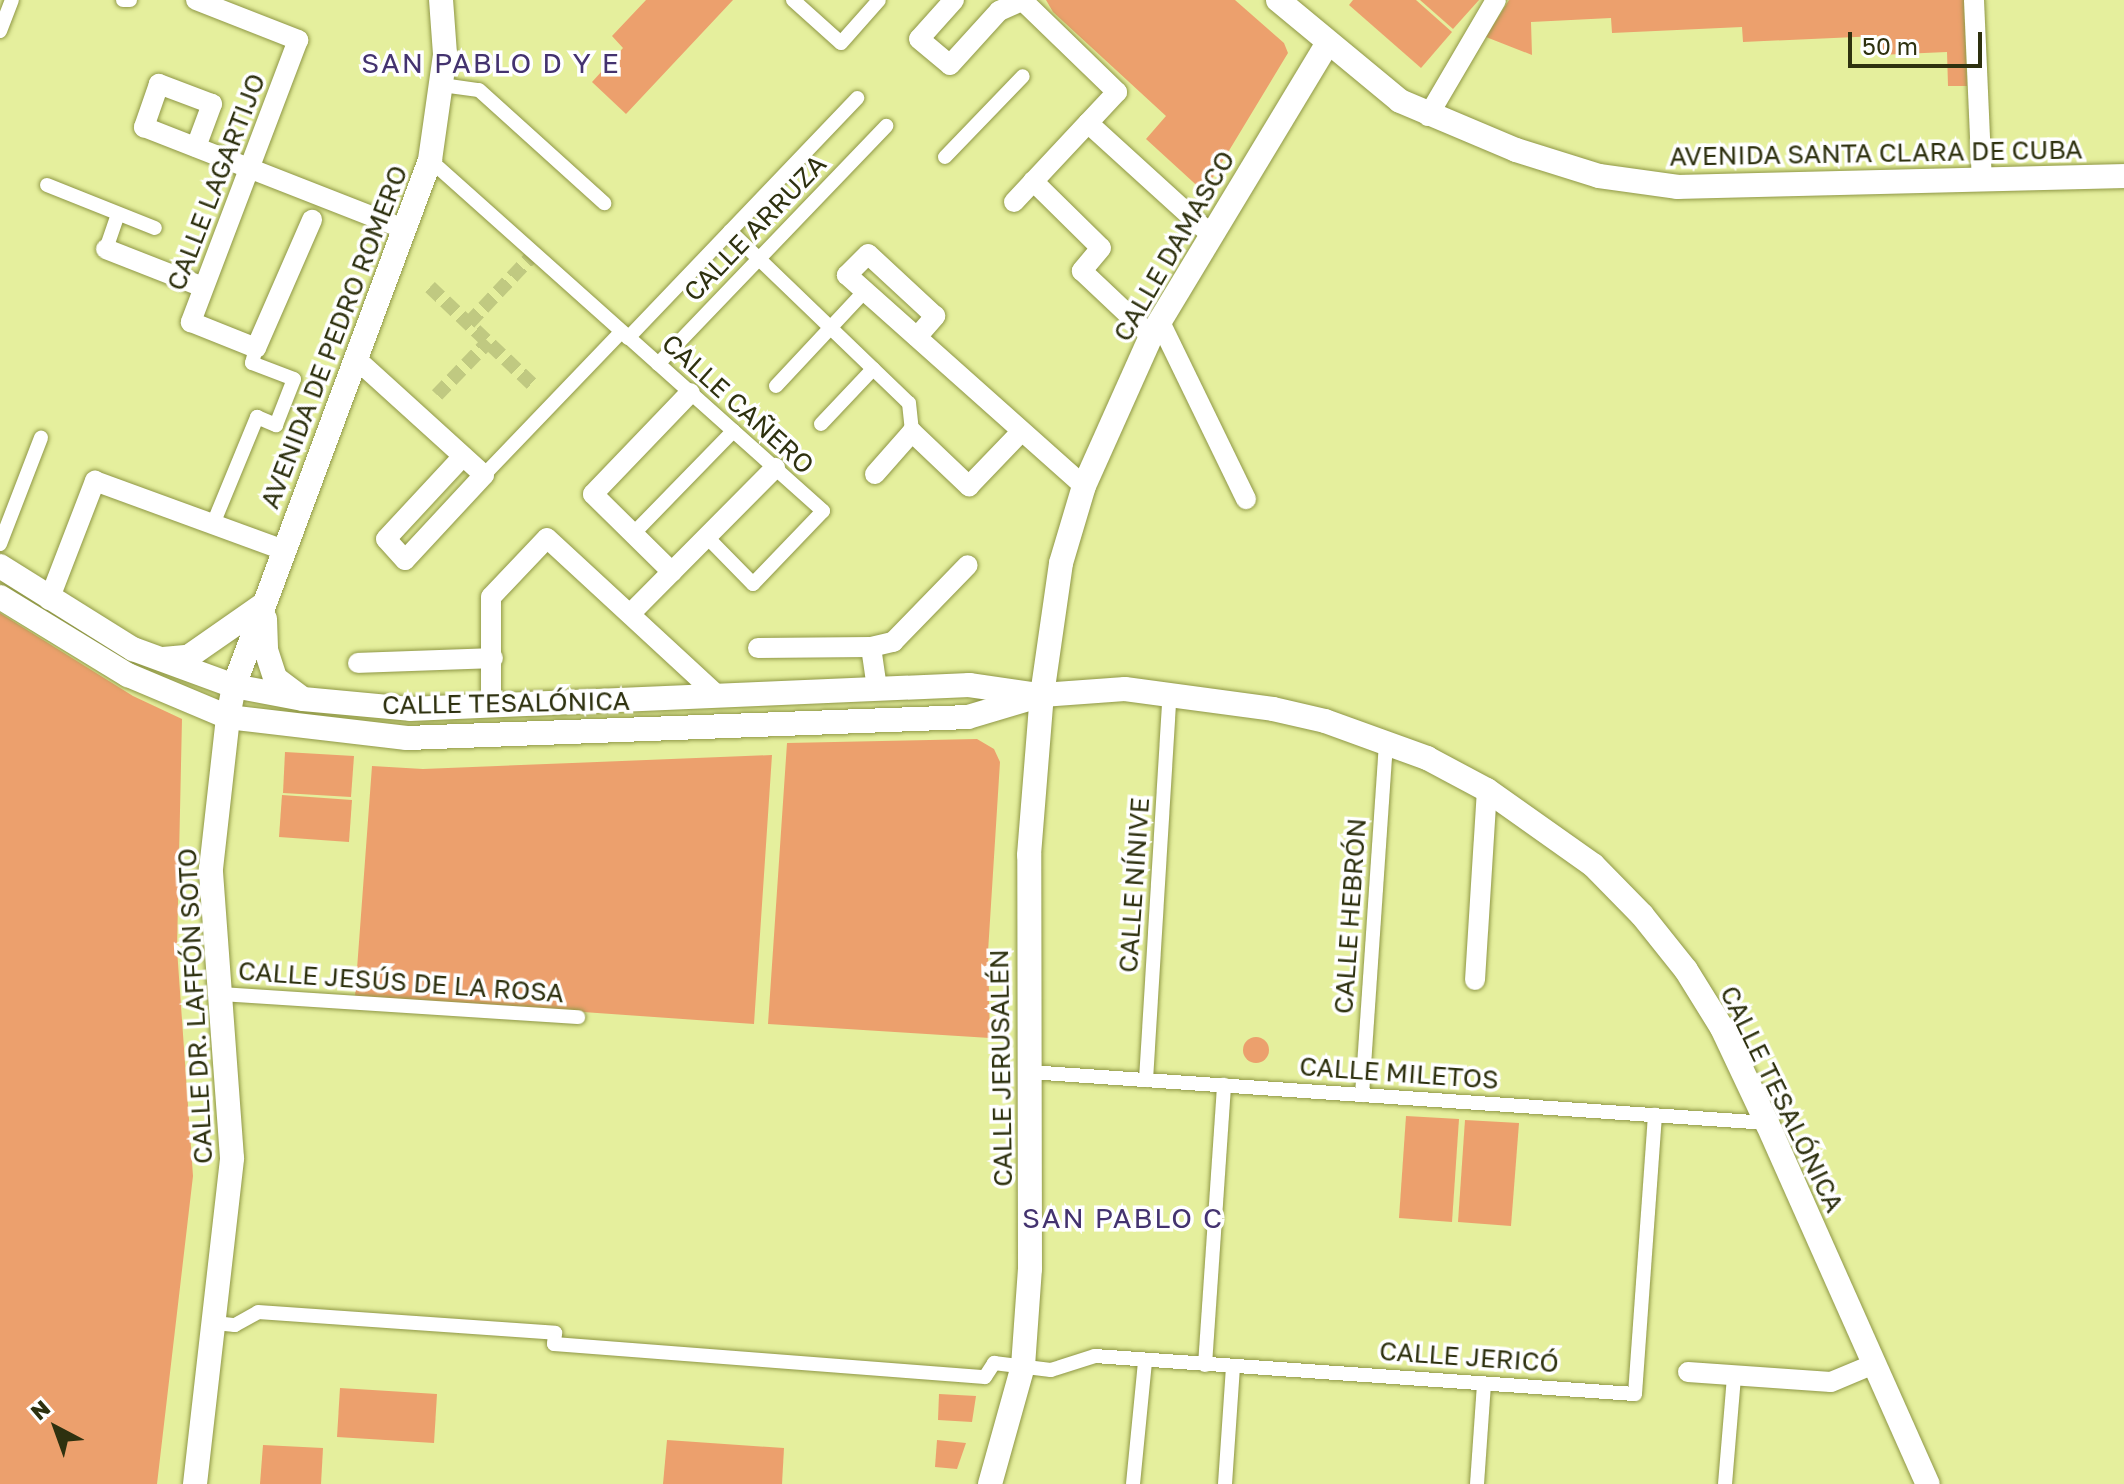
<!DOCTYPE html>
<meta charset="utf-8">
<style>
body{margin:0}
#map{position:relative;width:2124px;height:1484px;overflow:hidden;background:#e5ef9d;font-family:"Golos Text",sans-serif}
div>[style]{position:absolute}
.green>*{inset:0;background:#eca06d}
.round{border-radius:50%}
.pedestrian-tunnel>*{height:14px;margin-top:-7px;transform-origin:0;background:repeating-linear-gradient(90deg,#c0c981 0 14px,transparent 0 21px)}
.roads{filter:drop-shadow(0 0 2px #8f9746) drop-shadow(0 0 2px #8f9746)}
.pedestrian>*{height:14px;margin:-7px;padding:0 7px;transform-origin:7px;border-radius:7px;background:#fff}
.minor>*{height:20px;margin:-10px;padding:0 10px;transform-origin:10px;border-radius:10px;background:#fff}
.tertiary>*{height:24px;margin:-12px;padding:0 12px;transform-origin:12px;border-radius:12px;background:#fff}
span{translate:-50% -50%;white-space:nowrap;text-align:center;line-height:1.15;-webkit-text-stroke:7px #fff;paint-order:stroke}
.street-label{font-size:26px;color:#2e310f}
.neighbourhood-label{font-size:28px;color:#44336f;letter-spacing:2px}
.north{position:absolute;left:16px;top:1388px;width:80px;height:80px;-webkit-text-stroke:6px #fff;paint-order:stroke;rotate:319deg;font-size:22px;font-weight:700;line-height:32px;text-align:center;color:#2e310f}
.north::after{content:'';display:block;margin:auto;width:28px;height:36px;background:#2e310f;clip-path:polygon(50% 0,100% 100%,50% 72%,0 100%)}
.scale{position:absolute;left:1848px;top:32px;width:134px;height:36px;box-sizing:border-box;border:4px solid #2e310f;border-top:0;padding-left:10px;font-size:24px;line-height:28px;white-space:nowrap;color:#2e310f;-webkit-text-stroke:6px #fff;paint-order:stroke}
</style>
<div id="map">
<div class="green">
<i style="clip-path:polygon(646px 0,733px 0,626px 114px,592px 82px,623px 48px,612px 36px)"></i>
<i style="clip-path:polygon(1046px 0,1235px 0,1284px 43px,1288px 53px,1204px 192px,1146px 139px,1166px 116px,1053px 12px)"></i>
<i style="clip-path:polygon(1353px 0,1416px 0,1452px 32px,1421px 68px,1349px 5px)"></i>
<i style="clip-path:polygon(1420px 0,1479px 0,1453px 29px)"></i>
<i style="clip-path:polygon(1509px 0,1964px 0,1967px 86px,1948px 86px,1947px 52px,1879px 55px,1878px 36px,1743px 42px,1742px 27px,1612px 33px,1611px 18px,1531px 22px,1532px 55px,1486px 37px)"></i>
<i style="clip-path:polygon(0 613px,133px 696px,182px 719px,177px 949px,193px 1176px,157px 1484px,0 1484px)"></i>
<i style="clip-path:polygon(977px 739px,994px 749px,1000px 762px,988px 952px,990px 1038px,768px 1024px,787px 743px)"></i>
<i style="clip-path:polygon(285px 752px,354px 756px,351px 797px,283px 793px)"></i>
<i style="clip-path:polygon(772px 755px,754px 1024px,355px 996px,372px 766px,423px 769px)"></i>
<i style="clip-path:polygon(282px 795px,352px 800px,349px 842px,279px 837px)"></i>
<i class="round" style="left:1243px;top:1037px;width:26px;height:26px"></i>
<i style="clip-path:polygon(1406px 1116px,1459px 1119px,1452px 1222px,1399px 1218px)"></i>
<i style="clip-path:polygon(1465px 1120px,1519px 1123px,1511px 1226px,1458px 1222px)"></i>
<i style="clip-path:polygon(340px 1388px,437px 1394px,434px 1443px,337px 1437px)"></i>
<i style="clip-path:polygon(939px 1394px,976px 1396px,972px 1422px,938px 1420px)"></i>
<i style="clip-path:polygon(667px 1440px,784px 1448px,782px 1484px,663px 1484px)"></i>
<i style="clip-path:polygon(937px 1440px,966px 1443px,957px 1469px,935px 1467px)"></i>
<i style="clip-path:polygon(263px 1445px,323px 1448px,321px 1484px,260px 1484px)"></i>
</div>
<div class="pedestrian-tunnel">
<i style="left:430px;top:287px;width:145px;rotate:43.6deg"></i>
<i style="left:469px;top:323px;width:91px;rotate:-46.8deg"></i>
<i style="left:437px;top:395px;width:74px;rotate:-46.1deg"></i>
</div>
<div class="roads">
<div class="pedestrian">
<i style="left:123px;top:0;width:7px"></i>
<i style="left:793px;top:0;width:64px;rotate:41.9deg"></i>
<i style="left:841px;top:43px;width:57px;rotate:-48.5deg"></i>
<i style="left:0;top:31px;width:33px;rotate:-69deg"></i>
<i style="left:442px;top:85px;width:37px;rotate:8deg"></i>
<i style="left:479px;top:90px;width:169px;rotate:42.1deg"></i>
<i style="left:945px;top:157px;width:112px;rotate:-46.1deg"></i>
<i style="left:430px;top:160px;width:527px;rotate:41.77deg"></i>
<i style="left:823px;top:511px;width:101px;rotate:133.8deg"></i>
<i style="left:753px;top:584px;width:66px;rotate:-134.4deg"></i>
<i style="left:47px;top:185px;width:116px;rotate:21.7deg"></i>
<i style="left:730px;top:231px;width:248px;rotate:43.9deg"></i>
<i style="left:909px;top:403px;width:29px;rotate:84deg"></i>
<i style="left:106px;top:249px;width:37px;rotate:-71deg"></i>
<i style="left:628px;top:338px;width:332px;rotate:-46.3deg"></i>
<i style="left:658px;top:364px;width:330px;rotate:-46.2deg"></i>
<i style="left:776px;top:386px;width:130px;rotate:-46.9deg"></i>
<i style="left:821px;top:424px;width:76px;rotate:-46.6deg"></i>
<i style="left:484px;top:475px;width:198px;rotate:-46.2deg"></i>
<i style="left:213px;top:524px;width:116px;rotate:-67.6deg"></i>
<i style="left:257px;top:417px;width:21px;rotate:23deg"></i>
<i style="left:276px;top:425px;width:49px;rotate:-68.6deg"></i>
<i style="left:294px;top:379px;width:45px;rotate:-159.1deg"></i>
<i style="left:252px;top:363px;width:16px;rotate:-75deg"></i>
<i style="left:633px;top:534px;width:144px;rotate:-45.8deg"></i>
<i style="left:0;top:544px;width:114px;rotate:-68.9deg"></i>
<i style="left:220px;top:994px;width:359px;rotate:3.7deg"></i>
<i style="left:1029px;top:1072px;width:740px;rotate:3.95deg"></i>
<i style="left:1146px;top:1080px;width:388px;rotate:-86.5deg"></i>
<i style="left:1362px;top:1095px;width:355px;rotate:-86.1deg"></i>
<i style="left:215px;top:1323px;width:20px;rotate:6deg"></i>
<i style="left:235px;top:1325px;width:26px;rotate:-29deg"></i>
<i style="left:258px;top:1312px;width:298px;rotate:4deg"></i>
<i style="left:555px;top:1333px;width:11px;rotate:95deg"></i>
<i style="left:554px;top:1344px;width:432px;rotate:4.4deg"></i>
<i style="left:985px;top:1377px;width:17px;rotate:-57deg"></i>
<i style="left:994px;top:1363px;width:57px;rotate:7deg"></i>
<i style="left:1051px;top:1370px;width:46px;rotate:-17.7deg"></i>
<i style="left:1095px;top:1356px;width:541px;rotate:4.03deg"></i>
<i style="left:1635px;top:1394px;width:280px;rotate:-85.9deg"></i>
<i style="left:1205px;top:1365px;width:281px;rotate:-86.1deg"></i>
<i style="left:1133px;top:1484px;width:124px;rotate:-84.4deg"></i>
<i style="left:1225px;top:1484px;width:117px;rotate:-86.1deg"></i>
<i style="left:1477px;top:1484px;width:100px;rotate:-86deg"></i>
<i style="left:1725px;top:1484px;width:108px;rotate:-85.2deg"></i>
</div>
<div class="minor">
<i style="left:196px;top:0;width:110px;rotate:21.4deg"></i>
<i style="left:298px;top:40px;width:302px;rotate:110.8deg"></i>
<i style="left:191px;top:322px;width:70px;rotate:21.8deg"></i>
<i style="left:256px;top:348px;width:140px;rotate:-66.4deg"></i>
<i style="left:954px;top:0;width:52px;rotate:131.9deg"></i>
<i style="left:919px;top:39px;width:40px;rotate:40deg"></i>
<i style="left:950px;top:65px;width:73px;rotate:-47.8deg"></i>
<i style="left:999px;top:11px;width:27px;rotate:-24deg"></i>
<i style="left:1974px;top:0;width:180px;rotate:87.5deg"></i>
<i style="left:1023px;top:1px;width:131px;rotate:44.1deg"></i>
<i style="left:1117px;top:92px;width:42px;rotate:133.1deg"></i>
<i style="left:1088px;top:123px;width:166px;rotate:42.3deg"></i>
<i style="left:1428px;top:116px;width:134px;rotate:-59.6deg"></i>
<i style="left:196px;top:147px;width:46px;rotate:-69.6deg"></i>
<i style="left:212px;top:104px;width:57px;rotate:-159.3deg"></i>
<i style="left:159px;top:84px;width:46px;rotate:109.2deg"></i>
<i style="left:144px;top:127px;width:279px;rotate:21.4deg"></i>
<i style="left:1033px;top:181px;width:95px;rotate:44.6deg"></i>
<i style="left:1101px;top:248px;width:30px;rotate:130deg"></i>
<i style="left:1082px;top:271px;width:95px;rotate:43.3deg"></i>
<i style="left:1014px;top:202px;width:108px;rotate:-46.9deg"></i>
<i style="left:106px;top:249px;width:104px;rotate:21.4deg"></i>
<i style="left:1160px;top:322px;width:197px;rotate:64.1deg"></i>
<i style="left:917px;top:337px;width:28px;rotate:-49deg"></i>
<i style="left:935px;top:316px;width:91px;rotate:-137.2deg"></i>
<i style="left:868px;top:254px;width:30px;rotate:135deg"></i>
<i style="left:847px;top:275px;width:317px;rotate:41.7deg"></i>
<i style="left:355px;top:358px;width:174px;rotate:42.2deg"></i>
<i style="left:484px;top:475px;width:116px;rotate:132.9deg"></i>
<i style="left:405px;top:560px;width:28px;rotate:-132deg"></i>
<i style="left:386px;top:539px;width:113px;rotate:-47.1deg"></i>
<i style="left:875px;top:474px;width:56px;rotate:-48.6deg"></i>
<i style="left:912px;top:432px;width:79px;rotate:43.5deg"></i>
<i style="left:969px;top:486px;width:74px;rotate:-46.1deg"></i>
<i style="left:672px;top:572px;width:111px;rotate:-135.4deg"></i>
<i style="left:593px;top:494px;width:140px;rotate:-46.2deg"></i>
<i style="left:49px;top:600px;width:128px;rotate:-68.9deg"></i>
<i style="left:95px;top:481px;width:201px;rotate:20.1deg"></i>
<i style="left:630px;top:614px;width:206px;rotate:-45.2deg"></i>
<i style="left:871px;top:647px;width:23px;rotate:-13deg"></i>
<i style="left:893px;top:642px;width:107px;rotate:-45.8deg"></i>
<i style="left:758px;top:648px;width:113px;rotate:-0.5deg"></i>
<i style="left:871px;top:647px;width:41px;rotate:81.7deg"></i>
<i style="left:358px;top:663px;width:135px;rotate:-2.1deg"></i>
<i style="left:491px;top:705px;width:108px;rotate:-90deg"></i>
<i style="left:491px;top:597px;width:81px;rotate:-46.5deg"></i>
<i style="left:547px;top:538px;width:230px;rotate:42.7deg"></i>
<i style="left:1475px;top:980px;width:190px;rotate:-86.4deg"></i>
<i style="left:1688px;top:1372px;width:143px;rotate:4deg"></i>
<i style="left:1831px;top:1382px;width:47px;rotate:-22.7deg"></i>
</div>
<div class="tertiary">
<i style="left:1278px;top:0;width:158px;rotate:39.6deg"></i>
<i style="left:1400px;top:101px;width:126px;rotate:22.9deg"></i>
<i style="left:1516px;top:150px;width:87px;rotate:17.4deg"></i>
<i style="left:1599px;top:176px;width:80px;rotate:7.9deg"></i>
<i style="left:1678px;top:187px;width:446px;rotate:-1.4deg"></i>
<i style="left:0;top:566px;width:157px;rotate:32deg"></i>
<i style="left:133px;top:649px;width:108px;rotate:20.1deg"></i>
<i style="left:234px;top:686px;width:70px;rotate:10.7deg"></i>
<i style="left:303px;top:699px;width:107px;rotate:5.3deg"></i>
<i style="left:410px;top:709px;width:560px;rotate:-2.46deg"></i>
<i style="left:969px;top:685px;width:64px;rotate:8.1deg"></i>
<i style="left:0;top:597px;width:150px;rotate:31.4deg"></i>
<i style="left:128px;top:675px;width:108px;rotate:22.8deg"></i>
<i style="left:228px;top:717px;width:180px;rotate:6.7deg"></i>
<i style="left:407px;top:738px;width:561px;rotate:-2.14deg"></i>
<i style="left:968px;top:717px;width:77px;rotate:-16.6deg"></i>
<i style="left:1042px;top:695px;width:83px;rotate:-4.1deg"></i>
<i style="left:1125px;top:689px;width:149px;rotate:7.7deg"></i>
<i style="left:1273px;top:709px;width:53px;rotate:13deg"></i>
<i style="left:1325px;top:721px;width:109px;rotate:19.9deg"></i>
<i style="left:1427px;top:758px;width:68px;rotate:28.1deg"></i>
<i style="left:1487px;top:790px;width:130px;rotate:35.3deg"></i>
<i style="left:1593px;top:865px;width:70px;rotate:45.6deg"></i>
<i style="left:1642px;top:915px;width:70px;rotate:51.3deg"></i>
<i style="left:1686px;top:970px;width:68px;rotate:58.2deg"></i>
<i style="left:1722px;top:1028px;width:105px;rotate:64.7deg"></i>
<i style="left:1767px;top:1123px;width:395px;rotate:66deg"></i>
<i style="left:265px;top:619px;width:31px;rotate:88deg"></i>
<i style="left:266px;top:650px;width:29px;rotate:72deg"></i>
<i style="left:275px;top:678px;width:30px;rotate:37deg"></i>
<i style="left:163px;top:659px;width:25px;rotate:-5deg"></i>
<i style="left:188px;top:657px;width:93px;rotate:-34.9deg"></i>
<i style="left:195px;top:1484px;width:328px;rotate:-83.5deg"></i>
<i style="left:232px;top:1158px;width:290px;rotate:-94.2deg"></i>
<i style="left:211px;top:869px;width:153px;rotate:-83.6deg"></i>
<i style="left:228px;top:717px;width:32px;rotate:-79deg"></i>
<i style="left:234px;top:686px;width:561px;rotate:-69.56deg"></i>
<i style="left:430px;top:160px;width:107px;rotate:-81.9deg"></i>
<i style="left:445px;top:54px;width:54px;rotate:-94.2deg"></i>
<i style="left:990px;top:1484px;width:123px;rotate:-74.4deg"></i>
<i style="left:1023px;top:1366px;width:97px;rotate:-85.9deg"></i>
<i style="left:1030px;top:1269px;width:414px;rotate:-90.1deg"></i>
<i style="left:1029px;top:855px;width:161px;rotate:-85.4deg"></i>
<i style="left:1042px;top:695px;width:133px;rotate:-81.8deg"></i>
<i style="left:1061px;top:563px;width:80px;rotate:-73.4deg"></i>
<i style="left:1084px;top:486px;width:164px;rotate:-65.9deg"></i>
<i style="left:1151px;top:336px;width:342px;rotate:-58.9deg"></i>
</div>
</div>
<div class="street-label">
<span style="left:1876px;top:153px;rotate:-1deg">AVENIDA SANTA CLARA DE CUBA</span>
<span style="left:216px;top:182px;rotate:-69deg">CALLE LAGARTIJO</span>
<span style="left:755px;top:228px;rotate:-46deg">CALLE ARRUZA</span>
<span style="left:1174px;top:246px;rotate:-60deg">CALLE DAMASCO</span>
<span style="left:334px;top:337px;rotate:-69deg">AVENIDA DE PEDRO ROMERO</span>
<span style="left:738px;top:404px;rotate:42deg">CALLE CAÑERO</span>
<span style="left:506px;top:703px;rotate:-1deg">CALLE TESALÓNICA</span>
<span style="left:1134px;top:885px;rotate:-86deg">CALLE NÍNIVE</span>
<span style="left:1350px;top:916px;rotate:-86deg">CALLE HEBRÓN</span>
<span style="left:401px;top:982px;rotate:4deg">CALLE JESÚS DE LA ROSA</span>
<span style="left:195px;top:1006px;rotate:-93deg">CALLE DR. LAFFÓN SOTO</span>
<span style="left:1001px;top:1068px;rotate:-91deg">CALLE JERUSALÉN</span>
<span style="left:1399px;top:1073px;rotate:4deg">CALLE MILETOS</span>
<span style="left:1782px;top:1099px;rotate:64deg">CALLE TESALÓNICA</span>
<span style="left:1469px;top:1357px;rotate:4deg">CALLE JERICÓ</span>
</div>
<div class="neighbourhood-label">
<span style="left:491px;top:63px">SAN PABLO D Y E</span>
<span style="left:1123px;top:1218px">SAN PABLO C</span>
</div>
<div class="north">N</div>
<div class="scale">50 m</div>
</div>
